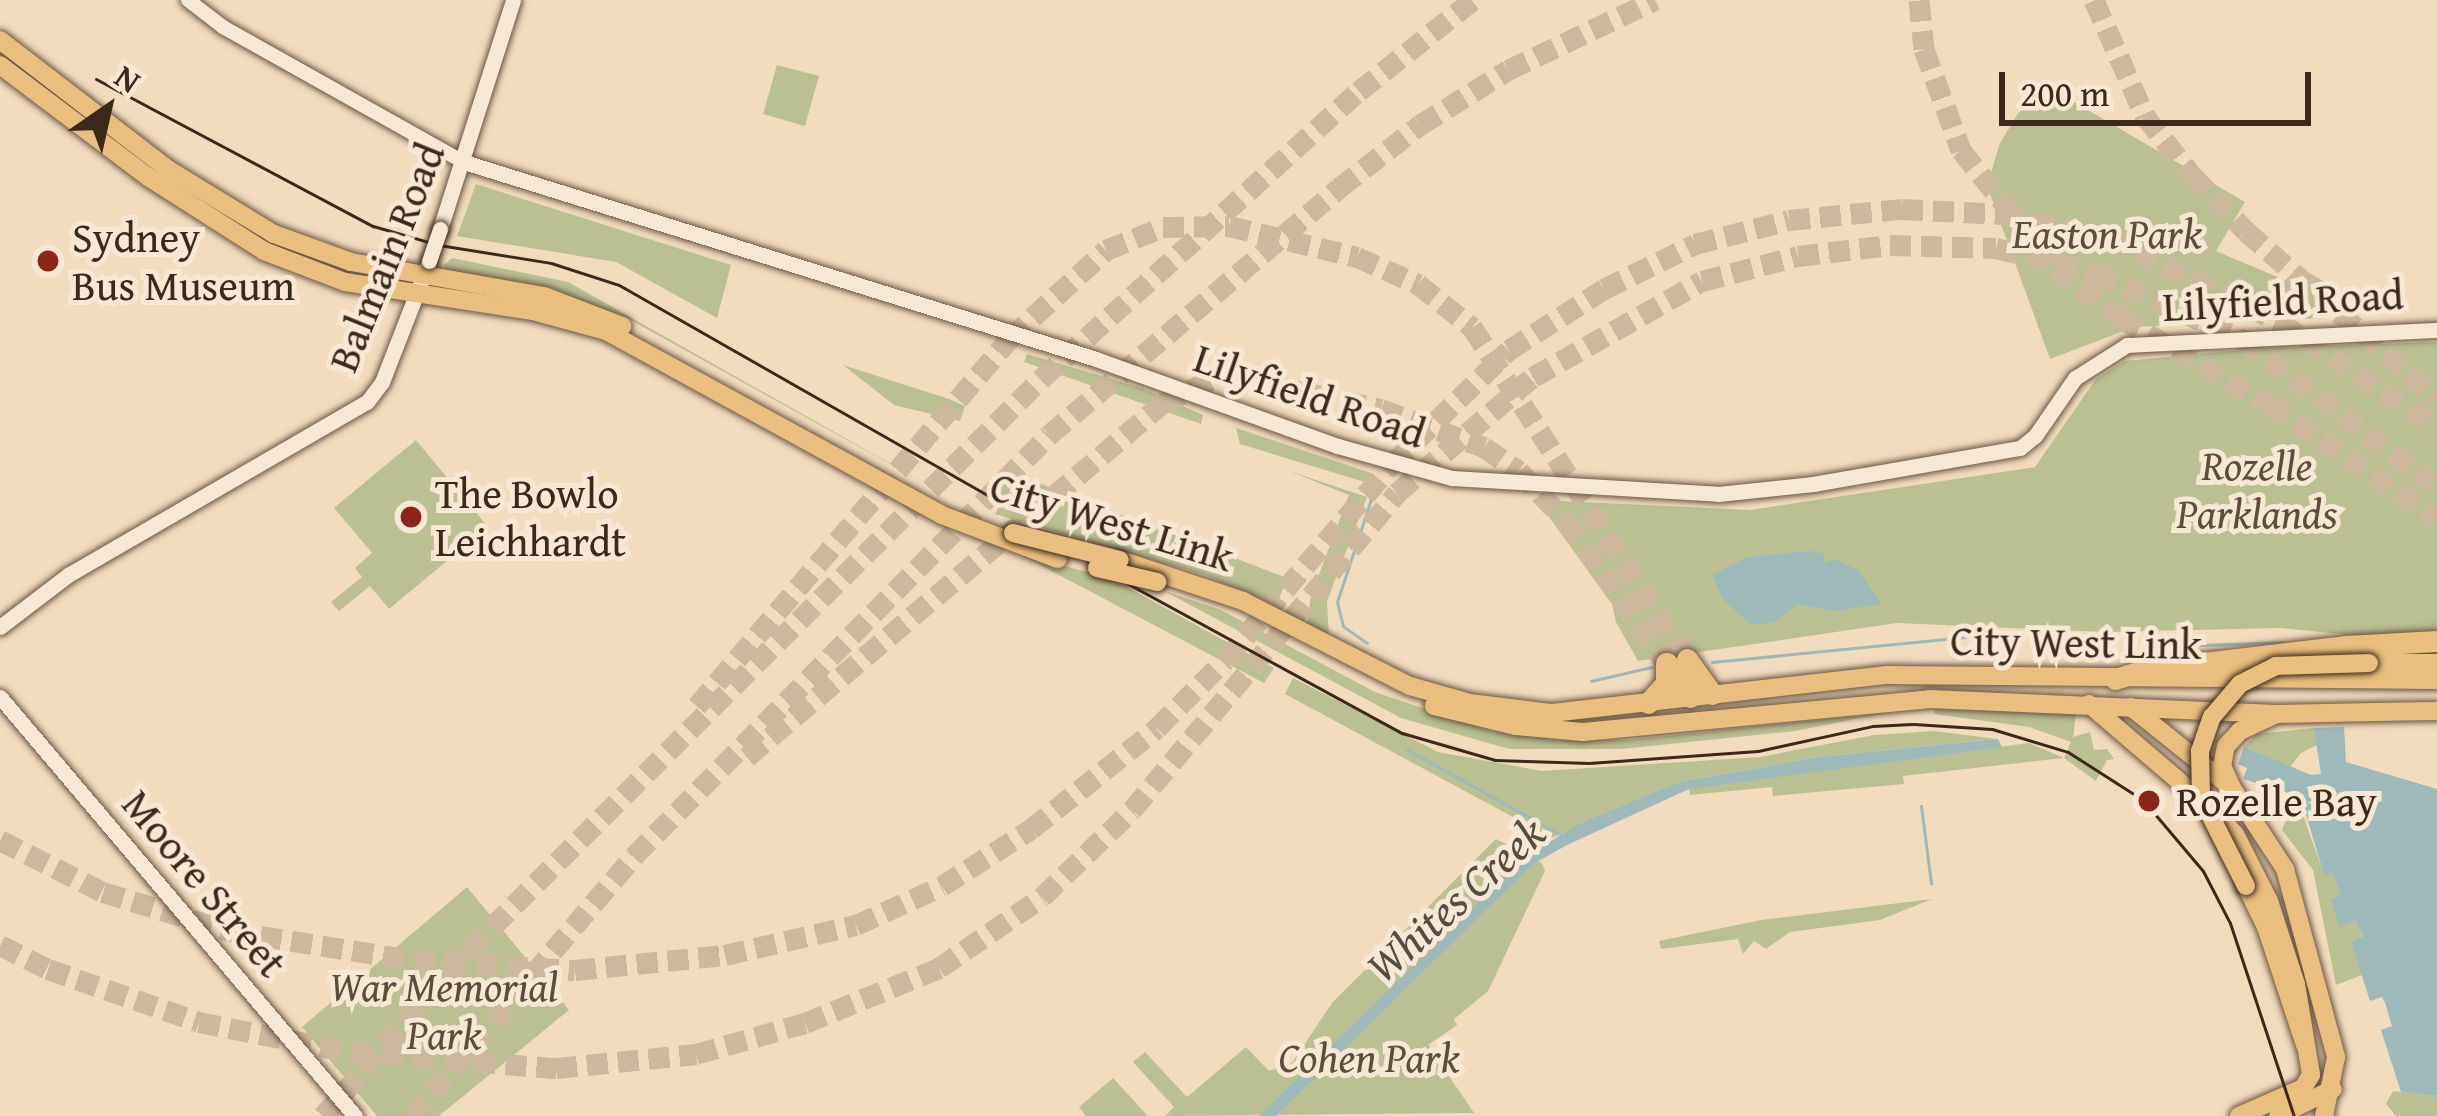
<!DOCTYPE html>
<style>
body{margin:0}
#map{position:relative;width:2437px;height:1116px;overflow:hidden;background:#f3dcbe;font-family:"Gentium Book Plus",serif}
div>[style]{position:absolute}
.green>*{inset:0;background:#bac092}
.water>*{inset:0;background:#9eb9ba}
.stream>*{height:3px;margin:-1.5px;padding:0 1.5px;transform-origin:1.5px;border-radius:1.5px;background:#9eb9ba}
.motorway-tunnel>*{height:21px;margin-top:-10.5px;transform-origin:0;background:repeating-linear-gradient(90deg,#ceb89d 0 21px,transparent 0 31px)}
.roads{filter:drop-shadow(0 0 3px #6a5644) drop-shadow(0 0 3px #6a5644)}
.tertiary>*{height:14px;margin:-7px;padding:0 7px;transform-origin:7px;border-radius:7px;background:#f7e8d5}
.secondary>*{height:15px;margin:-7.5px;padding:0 7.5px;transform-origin:7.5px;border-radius:7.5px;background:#f7e8d5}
.primary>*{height:18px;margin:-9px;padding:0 9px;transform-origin:9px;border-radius:9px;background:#eabe7f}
.trunk>*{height:18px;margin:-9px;padding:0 9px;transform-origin:9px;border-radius:9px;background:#eabe7f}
.motorway>*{height:21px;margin:-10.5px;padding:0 10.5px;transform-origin:10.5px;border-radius:10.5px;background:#eabe7f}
.tram>*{height:3px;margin:-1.5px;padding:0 1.5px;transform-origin:1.5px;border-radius:1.5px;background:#3c291b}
.bridges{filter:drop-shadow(0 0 3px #3c291b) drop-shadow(0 0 3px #3c291b)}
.secondary-bridge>*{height:15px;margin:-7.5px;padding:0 7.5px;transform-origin:7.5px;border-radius:7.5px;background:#f7e8d5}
.trunk-bridge>*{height:18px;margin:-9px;padding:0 9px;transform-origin:9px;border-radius:9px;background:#eabe7f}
.dots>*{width:33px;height:33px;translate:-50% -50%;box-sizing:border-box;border:6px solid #f7e8d5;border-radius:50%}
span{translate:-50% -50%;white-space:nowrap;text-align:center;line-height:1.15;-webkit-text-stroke:10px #f7e8d5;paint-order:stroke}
.park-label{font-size:42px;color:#5c4f39;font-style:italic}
.poi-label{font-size:42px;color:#3c291b}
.left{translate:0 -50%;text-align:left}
.street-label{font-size:42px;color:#3c291b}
.water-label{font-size:45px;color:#544d43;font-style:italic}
.north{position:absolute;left:48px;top:48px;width:120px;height:120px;-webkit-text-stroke:9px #f7e8d5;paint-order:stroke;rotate:34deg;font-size:33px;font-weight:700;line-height:48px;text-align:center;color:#3c291b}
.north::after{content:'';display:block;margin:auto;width:42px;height:54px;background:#3c291b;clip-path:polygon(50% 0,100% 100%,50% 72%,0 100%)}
.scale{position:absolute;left:1999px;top:72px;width:312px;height:54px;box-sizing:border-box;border:6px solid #3c291b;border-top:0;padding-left:15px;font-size:36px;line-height:42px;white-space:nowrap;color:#3c291b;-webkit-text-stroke:9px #f7e8d5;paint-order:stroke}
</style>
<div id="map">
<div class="green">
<i style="clip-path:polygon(777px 65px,819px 76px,805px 126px,763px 114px)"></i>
<i style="clip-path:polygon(2047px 86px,2245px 202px,2216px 251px,2301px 287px,2309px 273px,2336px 288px,2323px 318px,2134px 327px,2050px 359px,1987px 186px,2000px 143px,2019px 112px)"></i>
<i style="clip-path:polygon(476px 184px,731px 265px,717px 318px,616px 262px,457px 236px)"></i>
<i style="clip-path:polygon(452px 258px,568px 282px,937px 490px,627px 318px,556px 291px,447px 272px,444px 265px)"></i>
<i style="clip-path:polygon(2437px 342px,2437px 634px,2359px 636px,2280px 628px,2104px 632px,1897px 623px,1638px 661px,1616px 622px,1612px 604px,1541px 506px,1560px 501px,1750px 510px,2035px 467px,2096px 379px,2125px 361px,2262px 348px)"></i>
<i style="clip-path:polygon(1027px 354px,1142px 388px,1203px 415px,1201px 424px,1024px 362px)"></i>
<i style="clip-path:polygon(843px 365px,949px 399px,965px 406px,960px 421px,894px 405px)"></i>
<i style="clip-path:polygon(1236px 428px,1374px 474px,1371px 484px,1240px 444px)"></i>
<i style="clip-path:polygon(416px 440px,488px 527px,389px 609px,370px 586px,339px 611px,331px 602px,362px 577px,355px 568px,372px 553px,334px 508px)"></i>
<i style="clip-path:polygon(1002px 469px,1282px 576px,1286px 581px,1276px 607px,1205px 575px,995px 514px,1004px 498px,996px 493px,1002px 491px,996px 483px)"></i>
<i style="clip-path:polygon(1289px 471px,1367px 497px,1327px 601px,1329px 637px,1307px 624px,1311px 596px,1349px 495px)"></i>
<i style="clip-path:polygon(1021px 555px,1111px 578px,1274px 668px,1264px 683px)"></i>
<i style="clip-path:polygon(1164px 591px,1221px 610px,1375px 692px,1490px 731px,1561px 740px,1629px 740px,1892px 712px,1795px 731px,1622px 749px,1509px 749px,1401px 718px)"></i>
<i style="clip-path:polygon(1293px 678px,1438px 752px,1542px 771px,1760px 757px,1874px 735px,1934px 731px,1998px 739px,1819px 757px,1679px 782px,1552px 838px,1285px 694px)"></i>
<i style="clip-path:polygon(1935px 709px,2076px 714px,2073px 737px,2090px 732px,2094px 750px,2107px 749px,2114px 759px,2107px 760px,2096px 781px,2064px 758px,1903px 776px,1904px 784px,1773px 796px,1772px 787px,1690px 795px,1689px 789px,1724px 783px,2029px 743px,2064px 758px,2071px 742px,2029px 727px,1934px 714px)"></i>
<i style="clip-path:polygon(2314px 728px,2317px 745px,2301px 753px,2290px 767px,2244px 747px,2257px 734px)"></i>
<i style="clip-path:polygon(2296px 796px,2324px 874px,2333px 873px,2340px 896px,2332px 899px,2340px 925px,2355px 921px,2363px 938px,2351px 942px,2362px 975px,2336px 985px,2313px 870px,2282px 830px)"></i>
<i style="clip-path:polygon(1496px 839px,1542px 863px,1545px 871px,1488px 991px,1454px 1019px,1457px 1025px,1428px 1045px,1474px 1113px,1165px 1116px,1174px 1107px,1133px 1062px,1145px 1052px,1187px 1097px,1246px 1047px,1269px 1071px,1292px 1063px,1332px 1003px)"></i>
<i style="clip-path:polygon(467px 887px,569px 1010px,439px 1116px,377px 1116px,302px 1027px)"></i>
<i style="clip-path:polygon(1932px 899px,1880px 920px,1790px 932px,1766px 949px,1754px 941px,1743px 954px,1738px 939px,1661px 949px,1659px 941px,1761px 920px)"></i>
<i style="clip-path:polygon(1113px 1078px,1148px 1116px,1086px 1116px,1079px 1107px)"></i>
<i style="clip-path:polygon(2393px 1091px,2437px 1096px,2437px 1116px,2396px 1116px,2386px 1104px)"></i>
</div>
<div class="water">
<i style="clip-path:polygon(1812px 551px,1825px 554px,1824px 563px,1835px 559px,1859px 571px,1881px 604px,1834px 611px,1797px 604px,1775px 622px,1751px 625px,1723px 599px,1712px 575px,1748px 557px)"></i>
<i style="clip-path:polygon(2344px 727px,2346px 762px,2437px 789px,2437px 1096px,2401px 1092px,2381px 1030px,2392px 1026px,2385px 1003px,2382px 997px,2370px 1001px,2351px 942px,2363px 937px,2355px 921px,2339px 926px,2331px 899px,2340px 896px,2333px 873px,2324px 875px,2304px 808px,2295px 795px,2243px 779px,2247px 768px,2238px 764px,2244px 747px,2311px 775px,2321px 774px,2314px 728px)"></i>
<i style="clip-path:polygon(1998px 739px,2002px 747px,1689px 789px,1567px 845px,1533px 864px,1276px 1116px,1259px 1116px,1524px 858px,1575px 826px,1679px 782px,1819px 757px)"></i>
</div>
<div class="stream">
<i style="left:1367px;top:643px;width:29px;rotate:-145deg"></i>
<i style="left:1343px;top:626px;width:25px;rotate:-104deg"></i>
<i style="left:1337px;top:602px;width:108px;rotate:-71.7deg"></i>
<i style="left:2148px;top:647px;width:135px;rotate:-2.1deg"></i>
<i style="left:1712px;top:662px;width:255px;rotate:-5.6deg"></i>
<i style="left:1591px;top:681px;width:62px;rotate:-13.1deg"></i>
<i style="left:1406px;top:749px;width:178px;rotate:28.9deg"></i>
<i style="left:1921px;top:806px;width:78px;rotate:82.6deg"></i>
</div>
<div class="motorway-tunnel">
<i style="left:1919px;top:0;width:49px;rotate:84.2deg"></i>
<i style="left:1924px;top:49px;width:108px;rotate:69.9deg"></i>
<i style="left:1961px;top:150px;width:151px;rotate:51.2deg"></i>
<i style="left:2056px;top:268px;width:82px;rotate:37.6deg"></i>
<i style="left:2121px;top:318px;width:173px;rotate:30.3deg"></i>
<i style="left:2270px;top:405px;width:202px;rotate:34.1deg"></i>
<i style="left:2094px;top:0;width:127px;rotate:66.3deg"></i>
<i style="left:2145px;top:116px;width:75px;rotate:51.5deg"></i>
<i style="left:2192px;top:175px;width:78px;rotate:46deg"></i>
<i style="left:2246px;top:231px;width:254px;rotate:41.3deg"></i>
<i style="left:697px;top:706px;width:483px;rotate:-49.6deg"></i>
<i style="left:1010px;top:338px;width:130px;rotate:-42.5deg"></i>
<i style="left:1106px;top:250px;width:61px;rotate:-22deg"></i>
<i style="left:1163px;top:227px;width:66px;rotate:-0.9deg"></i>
<i style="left:1229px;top:226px;width:132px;rotate:13.6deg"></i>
<i style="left:1357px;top:257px;width:67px;rotate:23.9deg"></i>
<i style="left:1418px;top:284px;width:69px;rotate:38.5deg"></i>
<i style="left:1472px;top:327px;width:396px;rotate:57.1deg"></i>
<i style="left:747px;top:757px;width:546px;rotate:-40.4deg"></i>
<i style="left:1163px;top:403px;width:67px;rotate:-25.8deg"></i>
<i style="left:1223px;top:374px;width:162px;rotate:12.5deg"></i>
<i style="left:1381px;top:409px;width:110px;rotate:20.3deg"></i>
<i style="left:1484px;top:447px;width:42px;rotate:34.4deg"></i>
<i style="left:1519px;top:471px;width:70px;rotate:46.7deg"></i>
<i style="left:1567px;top:522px;width:172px;rotate:54.9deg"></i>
<i style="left:0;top:840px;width:115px;rotate:26.8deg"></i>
<i style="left:103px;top:892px;width:133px;rotate:17.1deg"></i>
<i style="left:230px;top:931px;width:186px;rotate:9deg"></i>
<i style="left:414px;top:960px;width:161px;rotate:3.6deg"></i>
<i style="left:575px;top:970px;width:151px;rotate:-5.7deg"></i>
<i style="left:725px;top:955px;width:134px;rotate:-12.9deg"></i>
<i style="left:856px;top:925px;width:94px;rotate:-24.4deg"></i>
<i style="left:942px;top:886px;width:106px;rotate:-32.6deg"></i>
<i style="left:1031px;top:829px;width:161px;rotate:-38.7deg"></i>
<i style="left:1157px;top:728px;width:96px;rotate:-45deg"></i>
<i style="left:1225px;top:660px;width:257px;rotate:-49.6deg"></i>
<i style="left:1392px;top:464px;width:163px;rotate:-44.3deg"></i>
<i style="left:1509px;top:350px;width:113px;rotate:-32.7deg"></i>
<i style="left:1604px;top:289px;width:102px;rotate:-26.3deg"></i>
<i style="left:1695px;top:244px;width:97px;rotate:-14.3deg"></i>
<i style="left:1789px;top:220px;width:114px;rotate:-5.6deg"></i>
<i style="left:1902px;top:209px;width:101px;rotate:2.8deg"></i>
<i style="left:2003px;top:214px;width:109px;rotate:12.8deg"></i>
<i style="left:2109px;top:238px;width:191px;rotate:26.2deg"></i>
<i style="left:2280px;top:322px;width:189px;rotate:34deg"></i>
<i style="left:0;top:945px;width:54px;rotate:26.6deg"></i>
<i style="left:48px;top:969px;width:160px;rotate:19.3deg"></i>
<i style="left:199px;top:1022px;width:155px;rotate:11.2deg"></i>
<i style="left:351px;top:1052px;width:206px;rotate:4.5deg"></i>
<i style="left:556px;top:1068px;width:141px;rotate:-5.7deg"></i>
<i style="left:696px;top:1054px;width:113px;rotate:-15.9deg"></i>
<i style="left:805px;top:1023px;width:145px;rotate:-22.3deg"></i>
<i style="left:939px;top:968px;width:125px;rotate:-34.6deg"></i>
<i style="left:1042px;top:897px;width:125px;rotate:-44deg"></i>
<i style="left:1132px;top:810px;width:413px;rotate:-50.1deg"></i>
<i style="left:1397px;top:493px;width:179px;rotate:-40.5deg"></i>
<i style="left:1533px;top:377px;width:194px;rotate:-29.6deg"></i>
<i style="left:1702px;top:281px;width:99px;rotate:-14.6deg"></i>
<i style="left:1798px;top:256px;width:93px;rotate:-6.8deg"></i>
<i style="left:1890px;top:245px;width:106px;rotate:1.6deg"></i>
<i style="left:1996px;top:248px;width:104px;rotate:13.9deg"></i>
<i style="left:2097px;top:273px;width:162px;rotate:24.5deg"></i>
<i style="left:2244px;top:340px;width:243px;rotate:37.3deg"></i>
<i style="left:323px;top:1116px;width:222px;rotate:-48.6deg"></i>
<i style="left:470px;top:949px;width:807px;rotate:-44.95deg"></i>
<i style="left:1041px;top:379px;width:429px;rotate:-42.2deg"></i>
<i style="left:1359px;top:91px;width:146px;rotate:-38.6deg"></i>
<i style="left:412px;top:1116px;width:342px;rotate:-49.5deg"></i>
<i style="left:634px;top:856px;width:591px;rotate:-45.41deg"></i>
<i style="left:1049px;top:435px;width:381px;rotate:-40.4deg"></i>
<i style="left:1339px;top:188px;width:103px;rotate:-37.9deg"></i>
<i style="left:1420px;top:125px;width:104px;rotate:-32deg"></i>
<i style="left:1508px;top:70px;width:163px;rotate:-25.5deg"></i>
</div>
<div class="roads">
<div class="tertiary">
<i style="left:188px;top:0;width:44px;rotate:37.6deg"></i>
<i style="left:223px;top:27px;width:276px;rotate:29.3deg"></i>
</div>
<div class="secondary">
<i style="left:464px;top:162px;width:662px;rotate:17.31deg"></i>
<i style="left:1096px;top:359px;width:257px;rotate:19.8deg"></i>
<i style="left:1338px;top:446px;width:118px;rotate:15.7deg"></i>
<i style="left:1452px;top:478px;width:266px;rotate:3.4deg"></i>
<i style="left:1718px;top:494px;width:96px;rotate:-6deg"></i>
<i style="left:1813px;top:484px;width:210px;rotate:-9.9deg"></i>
<i style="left:2020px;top:448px;width:19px;rotate:-39deg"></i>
<i style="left:2035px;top:436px;width:70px;rotate:-55.4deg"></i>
<i style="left:2075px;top:378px;width:62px;rotate:-32.4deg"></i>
<i style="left:2127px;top:345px;width:310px;rotate:-2.8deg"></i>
<i style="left:440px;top:229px;width:240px;rotate:-72.3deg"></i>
<i style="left:0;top:627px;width:86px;rotate:-37.4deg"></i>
<i style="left:68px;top:575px;width:345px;rotate:-30.1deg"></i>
<i style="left:367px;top:402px;width:25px;rotate:-53deg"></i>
<i style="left:382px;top:382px;width:127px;rotate:-68.7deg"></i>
<i style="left:0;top:697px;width:549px;rotate:49.73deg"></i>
</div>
<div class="primary">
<i style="left:2089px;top:704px;width:165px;rotate:40.6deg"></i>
<i style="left:2214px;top:811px;width:31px;rotate:48deg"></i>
<i style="left:2235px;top:834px;width:75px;rotate:63.1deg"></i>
<i style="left:2269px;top:901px;width:87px;rotate:72deg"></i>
<i style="left:2296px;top:984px;width:92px;rotate:80.6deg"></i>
<i style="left:2311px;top:1075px;width:15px;rotate:122deg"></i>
<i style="left:2303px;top:1088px;width:70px;rotate:156.4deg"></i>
<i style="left:2131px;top:707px;width:129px;rotate:38.7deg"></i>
<i style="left:2232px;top:788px;width:97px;rotate:56.8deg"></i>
<i style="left:2285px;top:869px;width:195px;rotate:74.8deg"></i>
<i style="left:2336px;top:1057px;width:60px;rotate:101.5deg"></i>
<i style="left:2278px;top:1116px;width:61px;rotate:-26.1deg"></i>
</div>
<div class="trunk">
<i style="left:0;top:40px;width:213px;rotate:37.6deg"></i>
<i style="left:169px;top:170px;width:123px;rotate:31.4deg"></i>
<i style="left:274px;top:234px;width:82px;rotate:20deg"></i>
<i style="left:351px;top:262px;width:196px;rotate:10deg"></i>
<i style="left:544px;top:296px;width:84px;rotate:21deg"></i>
<i style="left:0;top:65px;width:186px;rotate:37.1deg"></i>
<i style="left:148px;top:177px;width:138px;rotate:32.5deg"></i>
<i style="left:264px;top:251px;width:87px;rotate:20.9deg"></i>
<i style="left:345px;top:282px;width:190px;rotate:8.8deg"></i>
<i style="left:533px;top:311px;width:76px;rotate:15.3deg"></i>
<i style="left:606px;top:331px;width:383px;rotate:28.7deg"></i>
<i style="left:942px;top:515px;width:124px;rotate:20.8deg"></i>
<i style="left:1120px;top:560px;width:130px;rotate:18.4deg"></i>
<i style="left:1243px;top:601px;width:187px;rotate:27deg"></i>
<i style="left:1410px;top:686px;width:62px;rotate:15.8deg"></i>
<i style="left:1470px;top:703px;width:83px;rotate:7deg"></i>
<i style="left:1552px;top:713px;width:337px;rotate:-6.5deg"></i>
<i style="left:1887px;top:675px;width:550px;rotate:0.52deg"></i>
<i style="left:2369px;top:663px;width:68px"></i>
<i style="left:1434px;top:706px;width:84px;rotate:13.7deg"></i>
<i style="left:1516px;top:726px;width:67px;rotate:5.1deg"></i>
<i style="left:1583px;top:732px;width:349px;rotate:-5.4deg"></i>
<i style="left:1930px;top:699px;width:346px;rotate:2.5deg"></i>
<i style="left:2276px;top:714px;width:161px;rotate:-1.1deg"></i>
<i style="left:2232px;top:788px;width:24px;rotate:-114deg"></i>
<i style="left:2222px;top:766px;width:20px;rotate:-79deg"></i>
<i style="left:2226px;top:746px;width:21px;rotate:-47deg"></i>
<i style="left:2240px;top:731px;width:40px;rotate:-25deg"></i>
<i style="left:2246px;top:886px;width:46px;rotate:64deg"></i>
<i style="left:2266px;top:927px;width:124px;rotate:71.7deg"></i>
</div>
<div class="motorway">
<i style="left:1687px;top:659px;width:43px;rotate:54.5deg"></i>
<i style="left:1667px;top:663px;width:41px;rotate:55.9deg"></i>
<i style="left:2115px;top:679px;width:30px;rotate:-17deg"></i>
<i style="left:2144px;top:670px;width:202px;rotate:-6.8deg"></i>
<i style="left:2345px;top:646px;width:92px;rotate:-3.1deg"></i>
<i style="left:1648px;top:703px;width:27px;rotate:-48deg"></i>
<i style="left:1666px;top:683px;width:20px;rotate:-90deg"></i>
</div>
</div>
<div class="tram">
<i style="left:96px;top:79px;width:314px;rotate:28deg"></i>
<i style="left:373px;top:226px;width:69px;rotate:16.1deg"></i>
<i style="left:439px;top:245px;width:113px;rotate:9.1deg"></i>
<i style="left:551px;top:263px;width:71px;rotate:17.9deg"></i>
<i style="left:619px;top:285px;width:436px;rotate:29.7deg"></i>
<i style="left:1121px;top:580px;width:320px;rotate:28.6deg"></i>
<i style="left:1402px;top:733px;width:97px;rotate:16.2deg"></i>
<i style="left:1495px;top:760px;width:94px;rotate:1.8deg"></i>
<i style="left:1589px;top:763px;width:169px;rotate:-4.1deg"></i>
<i style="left:1758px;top:751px;width:118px;rotate:-12.3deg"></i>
<i style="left:1873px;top:726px;width:41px;rotate:-2.8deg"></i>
<i style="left:1914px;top:724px;width:78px;rotate:3.7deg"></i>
<i style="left:1992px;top:729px;width:79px;rotate:16.8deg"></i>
<i style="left:2068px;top:752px;width:89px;rotate:32.6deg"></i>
<i style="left:2143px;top:800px;width:93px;rotate:49.8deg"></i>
<i style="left:2203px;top:871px;width:59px;rotate:62.6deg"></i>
<i style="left:2230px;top:923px;width:203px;rotate:71.7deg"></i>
</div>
<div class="bridges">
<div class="secondary-bridge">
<i style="left:429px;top:261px;width:34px;rotate:-71deg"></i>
</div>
<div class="trunk-bridge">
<i style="left:1013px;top:533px;width:110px;rotate:14.2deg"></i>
<i style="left:1097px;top:568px;width:62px;rotate:13.1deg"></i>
<i style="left:2246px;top:886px;width:100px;rotate:-116.8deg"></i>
<i style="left:2201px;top:797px;width:46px;rotate:-91.2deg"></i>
<i style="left:2200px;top:751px;width:36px;rotate:-71deg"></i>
<i style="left:2212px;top:717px;width:43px;rotate:-49.7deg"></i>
<i style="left:2240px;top:684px;width:40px;rotate:-26.6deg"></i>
<i style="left:2276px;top:666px;width:93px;rotate:-1.8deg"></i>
</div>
</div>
<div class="dots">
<i style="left:48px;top:261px;background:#8f2418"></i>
<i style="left:411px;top:517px;background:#8f2418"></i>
<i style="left:2149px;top:801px;background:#8f2418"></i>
</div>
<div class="park-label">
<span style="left:2107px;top:233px">Easton Park</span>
<span style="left:2257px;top:489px">Rozelle<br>Parklands</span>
<span style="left:444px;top:1010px">War Memorial<br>Park</span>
<span style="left:1369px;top:1057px">Cohen Park</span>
</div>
<div class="poi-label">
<span class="left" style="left:72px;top:261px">Sydney<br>Bus Museum</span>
<span class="left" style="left:435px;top:517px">The Bowlo<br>Leichhardt</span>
<span class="left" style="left:2176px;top:801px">Rozelle Bay</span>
</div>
<div class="street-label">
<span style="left:386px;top:257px;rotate:-68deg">Balmain Road</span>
<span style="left:2283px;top:300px;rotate:-3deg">Lilyfield Road</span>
<span style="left:1310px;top:395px;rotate:19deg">Lilyfield Road</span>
<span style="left:1112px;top:521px;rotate:17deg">City West Link</span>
<span style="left:2076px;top:642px;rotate:1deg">City West Link</span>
<span style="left:205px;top:883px;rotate:50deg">Moore Street</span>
</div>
<div class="water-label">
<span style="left:1455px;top:899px;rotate:-42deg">Whites Creek</span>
</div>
<div class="north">N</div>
<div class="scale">200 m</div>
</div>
